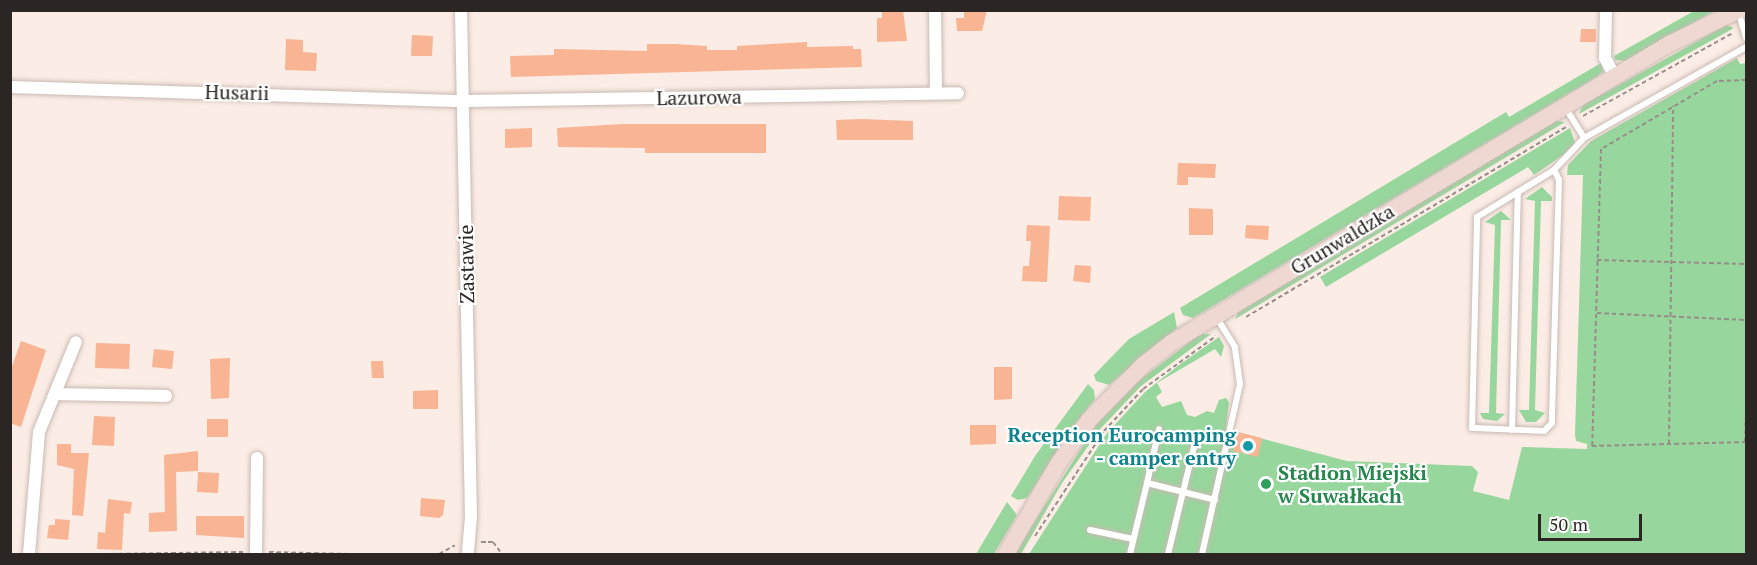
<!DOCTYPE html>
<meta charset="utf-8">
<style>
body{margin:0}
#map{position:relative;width:1757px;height:565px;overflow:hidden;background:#fbece5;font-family:"PT Serif",serif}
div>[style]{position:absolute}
.green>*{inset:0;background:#97d69c}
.building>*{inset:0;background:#f8b493}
.path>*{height:2px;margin-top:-1px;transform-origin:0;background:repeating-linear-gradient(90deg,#978d88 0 4.5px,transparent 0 7.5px)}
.roads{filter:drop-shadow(0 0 2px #c8bab3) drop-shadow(0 0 2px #c8bab3)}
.lane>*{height:6px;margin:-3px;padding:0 3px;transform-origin:3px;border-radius:3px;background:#fff}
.street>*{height:12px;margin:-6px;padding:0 6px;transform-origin:6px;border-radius:6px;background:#fff}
.secondary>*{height:16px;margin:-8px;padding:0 8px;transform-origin:8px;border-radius:8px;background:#efd8d1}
.dots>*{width:16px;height:16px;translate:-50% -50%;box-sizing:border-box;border:3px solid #fff;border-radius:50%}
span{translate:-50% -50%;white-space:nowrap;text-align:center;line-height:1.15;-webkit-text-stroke:4.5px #fff;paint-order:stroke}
.street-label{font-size:20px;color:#2b2623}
.culture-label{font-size:20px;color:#0d838f;font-weight:700}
.right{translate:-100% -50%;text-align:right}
.leisure-label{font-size:20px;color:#27864d;font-weight:700}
.left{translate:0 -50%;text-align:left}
.frame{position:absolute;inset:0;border:12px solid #2b2623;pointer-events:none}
.scale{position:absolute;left:1538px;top:514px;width:104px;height:27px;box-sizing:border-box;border:3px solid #2b2623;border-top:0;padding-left:8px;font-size:18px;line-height:21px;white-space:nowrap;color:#2b2623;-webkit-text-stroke:4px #fff;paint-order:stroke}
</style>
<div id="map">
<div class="green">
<i style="clip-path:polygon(1694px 11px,1714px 11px,1625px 61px,1615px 60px,1614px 56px)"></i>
<i style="clip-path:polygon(1726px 25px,1734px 28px,1579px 114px,1583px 105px)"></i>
<i style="clip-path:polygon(1737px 58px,1740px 64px,1746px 63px,1746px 554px,1029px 554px,1107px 433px,1145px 392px,1179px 365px,1219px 337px,1224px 346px,1221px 357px,1215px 349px,1157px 383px,1162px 392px,1156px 397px,1162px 407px,1181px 401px,1187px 415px,1195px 417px,1207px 411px,1214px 413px,1219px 400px,1226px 398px,1229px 402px,1226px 429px,1347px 461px,1472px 466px,1478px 472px,1473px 491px,1509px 500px,1522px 447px,1587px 449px,1587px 444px,1576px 441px,1575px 435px,1583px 175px,1567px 175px,1568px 165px,1591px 141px)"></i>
<i style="clip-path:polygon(1601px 63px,1603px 71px,1598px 76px,1193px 318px,1183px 315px,1180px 308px,1506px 112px,1509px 117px)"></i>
<i style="clip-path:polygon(1556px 121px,1565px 122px,1235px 319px,1240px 309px)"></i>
<i style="clip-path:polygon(1570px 128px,1576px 146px,1534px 175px,1528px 167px,1326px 287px,1320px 277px)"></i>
<i style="clip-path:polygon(1542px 187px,1552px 197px,1552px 201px,1541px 201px,1535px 410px,1545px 413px,1536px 422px,1526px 422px,1519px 410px,1529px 410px,1535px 201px,1525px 199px)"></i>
<i style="clip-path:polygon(1501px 211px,1511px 220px,1501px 220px,1496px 413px,1505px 414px,1497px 421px,1483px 419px,1480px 413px,1489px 413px,1495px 225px,1485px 222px)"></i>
<i style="clip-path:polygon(1174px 312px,1177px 328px,1109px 385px,1096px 381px,1094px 375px,1129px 339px)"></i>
<i style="clip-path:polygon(1200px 334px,1211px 334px,1141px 386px,1101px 428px,1062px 483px,1021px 554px,1014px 554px,1096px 425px,1137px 382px)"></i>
<i style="clip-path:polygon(1088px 384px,1094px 390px,1095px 399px,1072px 428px,1027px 498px,1018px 500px,1011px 496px,1035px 456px)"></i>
<i style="clip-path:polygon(1007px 502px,1017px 515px,994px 554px,976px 554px)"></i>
</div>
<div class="building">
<i style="clip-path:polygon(882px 10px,903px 10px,907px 41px,877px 42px,877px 18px,882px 18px)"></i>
<i style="clip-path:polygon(964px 10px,987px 10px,982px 31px,957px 31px,956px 18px,964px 18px)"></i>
<i style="clip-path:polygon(1581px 29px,1596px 29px,1596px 42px,1580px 42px)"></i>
<i style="clip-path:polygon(412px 35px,433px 36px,432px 56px,411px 56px)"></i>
<i style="clip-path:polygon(286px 39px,303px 40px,303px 52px,317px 53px,316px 71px,285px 70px)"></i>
<i style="clip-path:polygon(807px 42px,807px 47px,853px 46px,853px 49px,861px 49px,862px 67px,511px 77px,510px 56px,554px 55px,554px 49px,647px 51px,647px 44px,675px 44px,707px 46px,707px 50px,737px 50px,737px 46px)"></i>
<i style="clip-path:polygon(861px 119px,913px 121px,913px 140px,837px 140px,836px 120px)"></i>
<i style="clip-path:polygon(623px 124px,766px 124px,766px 153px,645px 153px,645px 148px,558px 147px,557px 128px)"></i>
<i style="clip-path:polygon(532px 128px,532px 147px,505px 148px,505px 129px)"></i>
<i style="clip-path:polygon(1178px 163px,1216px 164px,1215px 178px,1188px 177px,1188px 185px,1177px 185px)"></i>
<i style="clip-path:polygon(1059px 196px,1091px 197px,1090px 221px,1058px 220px)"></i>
<i style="clip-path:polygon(1189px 208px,1213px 209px,1213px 235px,1189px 235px)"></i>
<i style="clip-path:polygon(1027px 225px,1050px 226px,1047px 282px,1022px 281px,1023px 266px,1029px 266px,1031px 241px,1026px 241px)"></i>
<i style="clip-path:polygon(1246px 225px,1269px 226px,1268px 240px,1245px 238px)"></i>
<i style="clip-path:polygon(1075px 265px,1091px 266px,1090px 283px,1073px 281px)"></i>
<i style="clip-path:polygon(21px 341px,46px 350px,21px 427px,10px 423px,10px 372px)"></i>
<i style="clip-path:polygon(96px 343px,130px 344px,129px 369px,95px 368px)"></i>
<i style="clip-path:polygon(154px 349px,174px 351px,172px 369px,152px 367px)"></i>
<i style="clip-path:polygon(230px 358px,229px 398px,211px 399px,210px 359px)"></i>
<i style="clip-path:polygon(371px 361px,383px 361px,384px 378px,372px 378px)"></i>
<i style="clip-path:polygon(994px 367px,1012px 367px,1012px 399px,994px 400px)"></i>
<i style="clip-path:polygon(438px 390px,438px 409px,413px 409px,413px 391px)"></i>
<i style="clip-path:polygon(94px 416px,115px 417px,114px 446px,92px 445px)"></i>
<i style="clip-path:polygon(207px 419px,228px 419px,228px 437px,207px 437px)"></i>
<i style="clip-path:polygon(970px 425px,996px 425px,996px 444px,970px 445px)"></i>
<i style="clip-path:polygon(1238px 432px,1262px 438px,1258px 457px,1233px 451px)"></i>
<i style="clip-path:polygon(57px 444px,71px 444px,71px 453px,89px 453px,83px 516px,72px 515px,74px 469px,57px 465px)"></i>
<i style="clip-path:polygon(198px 451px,198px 471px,176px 472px,177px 531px,149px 532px,149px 513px,165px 512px,164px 455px)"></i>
<i style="clip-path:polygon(198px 472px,219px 473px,218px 493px,197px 492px)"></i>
<i style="clip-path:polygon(421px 498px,445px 500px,443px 515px,439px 518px,420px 516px)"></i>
<i style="clip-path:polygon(108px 499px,132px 502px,130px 514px,124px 513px,122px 550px,97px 549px,98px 532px,105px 533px)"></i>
<i style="clip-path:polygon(196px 516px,244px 516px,244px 538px,196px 535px)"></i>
<i style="clip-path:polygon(55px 519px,70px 520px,68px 540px,47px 538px,49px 525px,55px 525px)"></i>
</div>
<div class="path">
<i style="left:1746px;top:80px;width:29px;rotate:178deg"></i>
<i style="left:1717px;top:81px;width:134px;rotate:149.6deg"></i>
<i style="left:1601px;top:149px;width:297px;rotate:91.7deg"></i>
<i style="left:1592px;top:446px;width:154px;rotate:-1.5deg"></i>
<i style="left:1583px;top:116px;width:171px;rotate:-29deg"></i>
<i style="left:1597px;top:260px;width:149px;rotate:1.5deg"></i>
<i style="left:1597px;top:313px;width:149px;rotate:2.7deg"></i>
<i style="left:1246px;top:317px;width:372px;rotate:-30.7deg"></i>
<i style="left:1745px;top:442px;width:31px;rotate:-88deg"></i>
<i style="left:1669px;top:444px;width:338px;rotate:-89.3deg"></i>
<i style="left:1035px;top:536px;width:126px;rotate:-56.7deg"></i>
<i style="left:1104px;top:431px;width:57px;rotate:-47.1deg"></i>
<i style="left:1143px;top:389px;width:90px;rotate:-36deg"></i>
<i style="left:481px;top:542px;width:12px"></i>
<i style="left:493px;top:542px;width:15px;rotate:53deg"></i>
<i style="left:269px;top:552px;width:81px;rotate:1.4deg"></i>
<i style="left:104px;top:554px;width:139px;rotate:-0.8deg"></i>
<i style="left:439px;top:554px;width:18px;rotate:-29deg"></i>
</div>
<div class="roads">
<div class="lane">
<i style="left:1738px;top:11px;width:28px;rotate:73deg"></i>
<i style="left:1565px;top:107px;width:36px;rotate:58deg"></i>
<i style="left:1584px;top:138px;width:186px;rotate:-29.3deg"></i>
<i style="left:1554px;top:170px;width:11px;rotate:63deg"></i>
<i style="left:1559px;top:180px;width:243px;rotate:91.7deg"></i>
<i style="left:1552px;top:423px;width:11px;rotate:135deg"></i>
<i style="left:1544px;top:431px;width:72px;rotate:-177.6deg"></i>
<i style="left:1472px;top:428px;width:211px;rotate:-88.6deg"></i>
<i style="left:1477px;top:217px;width:90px;rotate:-31.4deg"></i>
<i style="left:1554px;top:170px;width:44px;rotate:-46.8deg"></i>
<i style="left:1512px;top:430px;width:238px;rotate:-88.6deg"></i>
<i style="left:1147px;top:483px;width:55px;rotate:-77.5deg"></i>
<i style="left:1090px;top:530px;width:44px;rotate:11.8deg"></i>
<i style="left:1130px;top:554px;width:73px;rotate:-76.5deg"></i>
<i style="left:1147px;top:483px;width:70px;rotate:14deg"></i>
<i style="left:1168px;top:554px;width:119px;rotate:-76.4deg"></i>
<i style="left:1202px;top:554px;width:174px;rotate:-77.4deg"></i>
<i style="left:1240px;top:384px;width:37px;rotate:-98deg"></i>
<i style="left:1235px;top:347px;width:34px;rotate:-122deg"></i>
</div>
<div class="street">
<i style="left:461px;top:10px;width:507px;rotate:88.87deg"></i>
<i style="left:471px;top:517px;width:37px;rotate:95deg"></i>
<i style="left:935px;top:10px;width:83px;rotate:89.3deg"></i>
<i style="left:1606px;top:10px;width:48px;rotate:91.2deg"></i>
<i style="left:1605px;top:58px;width:21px;rotate:62deg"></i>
<i style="left:10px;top:87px;width:453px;rotate:1.8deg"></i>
<i style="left:463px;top:101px;width:495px;rotate:-0.9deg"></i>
<i style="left:55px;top:394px;width:111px;rotate:1deg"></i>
<i style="left:29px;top:554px;width:122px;rotate:-85.3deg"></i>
<i style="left:39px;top:432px;width:97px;rotate:-67.7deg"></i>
<i style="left:256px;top:554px;width:96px;rotate:-89.4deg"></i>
</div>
<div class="secondary">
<i style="left:1006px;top:554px;width:104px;rotate:-60deg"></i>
<i style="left:1058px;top:464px;width:54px;rotate:-54.8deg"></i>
<i style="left:1089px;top:420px;width:77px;rotate:-45.5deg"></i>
<i style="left:1143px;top:365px;width:36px;rotate:-38deg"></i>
<i style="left:1171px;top:343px;width:581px;rotate:-30.98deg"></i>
<i style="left:1669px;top:44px;width:78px;rotate:-25.9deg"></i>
</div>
</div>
<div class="dots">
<i style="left:1248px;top:446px;background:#0f9aa8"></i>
<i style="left:1266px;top:484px;background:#2e9e5b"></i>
</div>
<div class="street-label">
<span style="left:237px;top:92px;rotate:1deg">Husarii</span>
<span style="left:699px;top:97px;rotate:-1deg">Lazurowa</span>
<span style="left:1342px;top:239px;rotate:-31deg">Grunwaldzka</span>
<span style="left:466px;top:264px;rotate:-91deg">Zastawie</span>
</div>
<div class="culture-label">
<span class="right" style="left:1236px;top:446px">Reception Eurocamping<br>- camper entry</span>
</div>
<div class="leisure-label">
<span class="left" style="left:1278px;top:484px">Stadion Miejski<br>w Suwałkach</span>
</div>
<div class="frame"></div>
<div class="scale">50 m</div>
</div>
